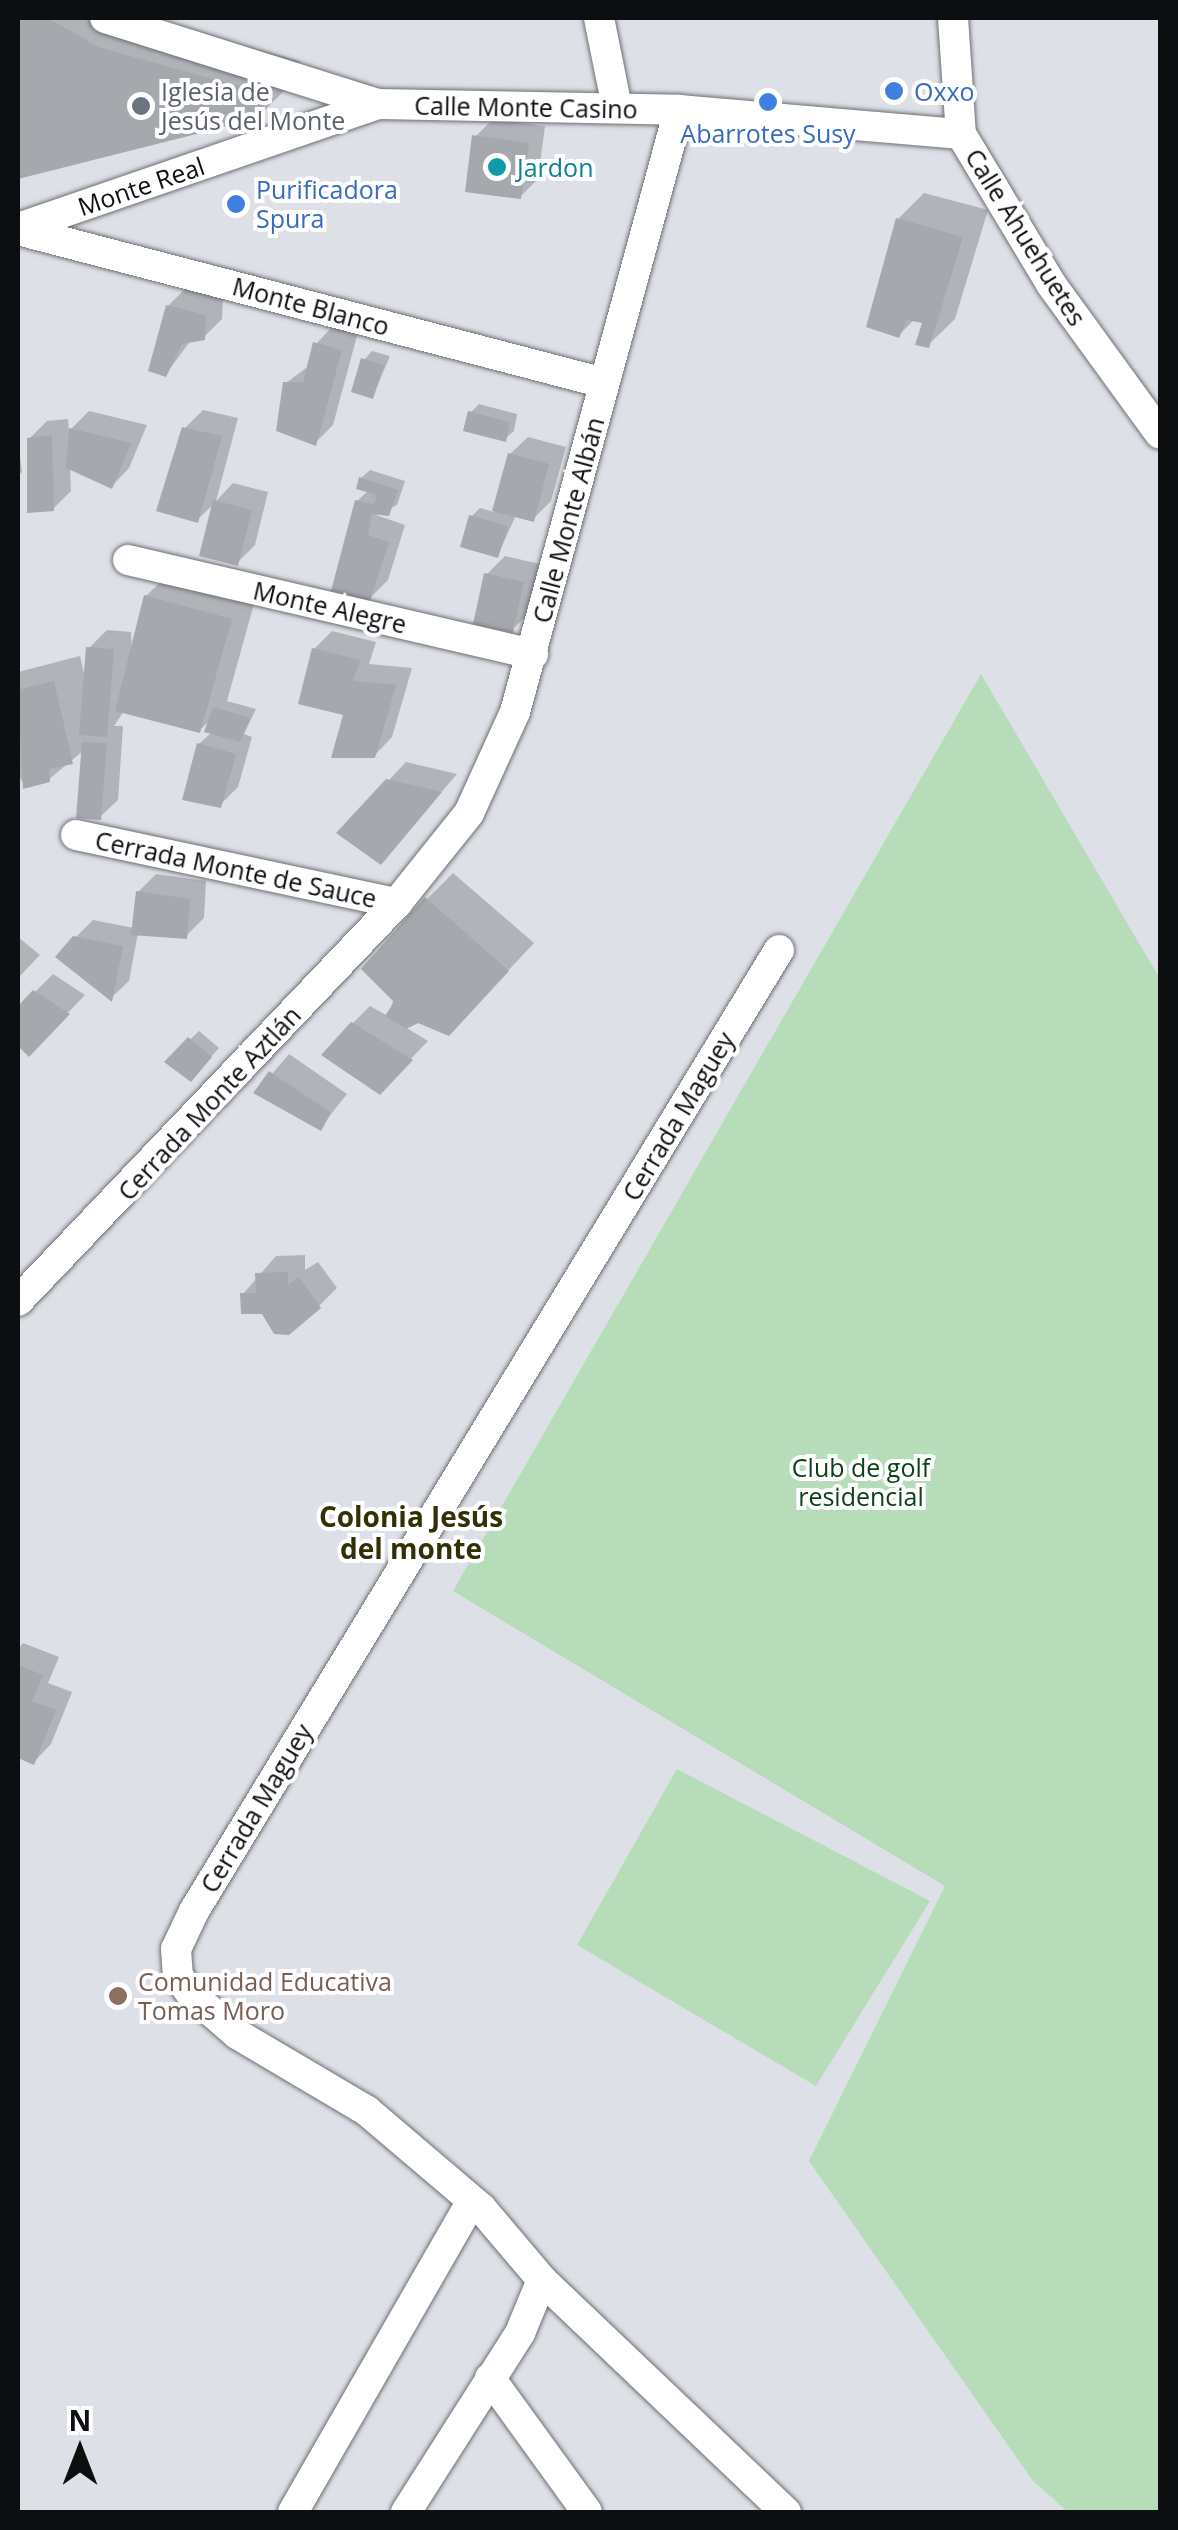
<!DOCTYPE html>
<meta charset="utf-8">
<style>
body{margin:0}
#map{position:relative;width:1178px;height:2530px;overflow:hidden;background:#dde0e6;font-family:"Open Sans",sans-serif}
div>[style]{position:absolute}
.green>*{inset:0;background:#b6dcba}
.shadow>*{inset:0;background:#0003}
.building>*{inset:0;background:#a5a8ad}
.roads{filter:drop-shadow(0 0 2px #6d6f74) drop-shadow(0 0 2px #6d6f74)}
.street>*{height:30px;margin:-15px;padding:0 15px;transform-origin:15px;border-radius:15px;background:#fff}
.dots>*{width:28px;height:28px;translate:-50% -50%;box-sizing:border-box;border:5px solid #fff;border-radius:50%}
span{translate:-50% -50%;white-space:nowrap;text-align:center;line-height:1.15;-webkit-text-stroke:8px #fff;paint-order:stroke}
.shop-label{font-size:25px;color:#366cbe}
.left{translate:0 -50%;text-align:left}
.worship-label{font-size:25px;color:#5b616d}
.street-label{font-size:25px;color:#0d0e10}
.culture-label{font-size:25px;color:#0d838f}
.park-label{font-size:25px;color:#0c4119}
.education-label{font-size:25px;color:#785e54}
.neighbourhood-label{font-size:28px;color:#323106;font-weight:700}
.frame{position:absolute;inset:0;border:20px solid #0d0e10;pointer-events:none}
.north{position:absolute;left:30px;top:2400px;width:100px;height:100px;-webkit-text-stroke:8px #fff;paint-order:stroke;rotate:0deg;font-size:28px;font-weight:700;line-height:40px;text-align:center;color:#0d0e10}
.north::after{content:'';display:block;margin:auto;width:35px;height:45px;background:#0d0e10;clip-path:polygon(50% 0,100% 100%,50% 72%,0 100%)}
</style>
<div id="map">
<div class="green">
<i style="clip-path:polygon(981px 674px,1160px 979px,1160px 2512px,1068px 2512px,1033px 2481px,809px 2161px,945px 1886px,453px 1591px)"></i>
<i style="clip-path:polygon(677px 1769px,930px 1901px,816px 2086px,577px 1945px)"></i>
</div>
<div class="shadow">
<i style="clip-path:polygon(18px 18px,146px 18px,300px 61px,294px 81px,259px 116px,18px 176px)"></i>
<i style="clip-path:polygon(493px 119px,545px 126px,538px 179px,520px 197px,475px 137px)"></i>
<i style="clip-path:polygon(924px 193px,988px 210px,955px 319px,928px 345px,925px 322px,915px 319px,899px 335px,898px 219px)"></i>
<i style="clip-path:polygon(186px 288px,223px 298px,222px 319px,203px 338px,191px 340px,166px 374px,168px 306px)"></i>
<i style="clip-path:polygon(333px 326px,358px 332px,333px 425px,315px 443px,286px 383px,310px 365px,316px 344px)"></i>
<i style="clip-path:polygon(372px 351px,390px 356px,373px 396px,364px 360px)"></i>
<i style="clip-path:polygon(479px 404px,517px 414px,514px 431px,505px 439px,470px 413px)"></i>
<i style="clip-path:polygon(203px 410px,238px 418px,216px 501px,233px 483px,268px 492px,255px 545px,237px 563px,215px 503px,197px 520px,185px 428px)"></i>
<i style="clip-path:polygon(89px 411px,147px 425px,129px 468px,112px 486px,70px 467px,71px 491px,53px 509px,29px 439px,47px 421px,68px 419px,69px 431px)"></i>
<i style="clip-path:polygon(528px 437px,566px 447px,551px 501px,533px 519px,516px 515px,498px 555px,472px 516px,480px 508px,494px 512px,510px 454px)"></i>
<i style="clip-path:polygon(18px 441px,22px 472px,18px 476px)"></i>
<i style="clip-path:polygon(370px 470px,405px 481px,397px 505px,376px 515px,405px 525px,388px 580px,370px 598px,357px 501px,369px 490px,361px 478px)"></i>
<i style="clip-path:polygon(505px 556px,540px 564px,530px 612px,512px 630px,487px 574px)"></i>
<i style="clip-path:polygon(173px 570px,257px 593px,227px 701px,256px 709px,244px 734px,252px 737px,238px 787px,220px 805px,199px 744px,212px 732px,212px 718px,199px 731px,124px 711px,114px 726px,123px 726px,118px 800px,100px 817px,83px 751px,48px 780px,25px 786px,18px 775px,18px 672px,80px 656px,85px 678px,89px 648px,107px 630px,131px 632px,132px 653px,146px 596px)"></i>
<i style="clip-path:polygon(332px 631px,376px 642px,369px 664px,412px 668px,392px 737px,374px 756px,314px 649px)"></i>
<i style="clip-path:polygon(406px 762px,457px 774px,381px 862px,388px 781px)"></i>
<i style="clip-path:polygon(453px 873px,534px 943px,475px 1006px,405px 1027px,428px 1041px,380px 1091px,352px 1024px,370px 1006px,388px 1016px,427px 899px)"></i>
<i style="clip-path:polygon(156px 874px,206px 881px,204px 918px,186px 936px,138px 933px,129px 981px,111px 998px,75px 938px,93px 920px,134px 928px,138px 892px)"></i>
<i style="clip-path:polygon(18px 937px,40px 955px,18px 978px)"></i>
<i style="clip-path:polygon(53px 974px,85px 995px,29px 1053px,18px 1042px,18px 1009px)"></i>
<i style="clip-path:polygon(199px 1031px,219px 1048px,199px 1070px,168px 1061px)"></i>
<i style="clip-path:polygon(289px 1054px,347px 1094px,320px 1128px,256px 1093px)"></i>
<i style="clip-path:polygon(305px 1255px,305px 1270px,318px 1262px,337px 1288px,319px 1306px,263px 1311px,243px 1294px,276px 1256px)"></i>
<i style="clip-path:polygon(23px 1643px,59px 1657px,48px 1683px,72px 1692px,51px 1744px,34px 1762px,18px 1755px,18px 1649px)"></i>
</div>
<div class="building">
<i style="clip-path:polygon(18px 18px,48px 18px,98px 47px,267px 94px,260px 118px,18px 179px)"></i>
<i style="clip-path:polygon(472px 135px,529px 143px,521px 199px,465px 192px)"></i>
<i style="clip-path:polygon(896px 218px,963px 237px,929px 348px,915px 345px,922px 323px,907px 320px,899px 338px,866px 327px)"></i>
<i style="clip-path:polygon(166px 305px,206px 315px,205px 340px,182px 344px,166px 377px,148px 371px)"></i>
<i style="clip-path:polygon(313px 342px,342px 350px,316px 446px,276px 431px,283px 382px,303px 382px)"></i>
<i style="clip-path:polygon(361px 358px,384px 365px,373px 399px,351px 392px)"></i>
<i style="clip-path:polygon(468px 411px,510px 422px,506px 442px,463px 431px)"></i>
<i style="clip-path:polygon(182px 427px,222px 436px,198px 523px,156px 511px)"></i>
<i style="clip-path:polygon(69px 428px,131px 443px,112px 489px,66px 468px)"></i>
<i style="clip-path:polygon(52px 435px,54px 511px,27px 513px,27px 438px)"></i>
<i style="clip-path:polygon(508px 453px,549px 464px,534px 522px,492px 511px)"></i>
<i style="clip-path:polygon(359px 477px,398px 490px,389px 516px,372px 514px,368px 535px,389px 542px,370px 601px,331px 591px,355px 500px,374px 504px,377px 495px,356px 489px)"></i>
<i style="clip-path:polygon(213px 500px,252px 510px,238px 566px,199px 556px)"></i>
<i style="clip-path:polygon(469px 515px,508px 526px,498px 558px,460px 547px)"></i>
<i style="clip-path:polygon(484px 573px,524px 582px,513px 633px,473px 624px)"></i>
<i style="clip-path:polygon(144px 595px,232px 619px,200px 733px,115px 711px)"></i>
<i style="clip-path:polygon(86px 647px,114px 649px,107px 737px,79px 735px)"></i>
<i style="clip-path:polygon(312px 648px,360px 660px,353px 681px,396px 685px,375px 758px,331px 758px,343px 715px,298px 704px)"></i>
<i style="clip-path:polygon(54px 681px,73px 764px,49px 769px,50px 782px,23px 789px,18px 690px)"></i>
<i style="clip-path:polygon(213px 707px,250px 718px,240px 742px,204px 732px)"></i>
<i style="clip-path:polygon(82px 742px,107px 743px,101px 820px,76px 818px)"></i>
<i style="clip-path:polygon(197px 743px,236px 754px,221px 808px,182px 800px)"></i>
<i style="clip-path:polygon(386px 779px,442px 792px,381px 865px,336px 833px)"></i>
<i style="clip-path:polygon(136px 891px,190px 899px,187px 939px,131px 935px)"></i>
<i style="clip-path:polygon(425px 897px,509px 971px,449px 1036px,418px 1023px,406px 1029px,385px 1016px,394px 1002px,361px 969px)"></i>
<i style="clip-path:polygon(73px 936px,123px 946px,112px 1002px,55px 957px)"></i>
<i style="clip-path:polygon(33px 990px,70px 1014px,29px 1057px,18px 1046px,18px 1006px)"></i>
<i style="clip-path:polygon(351px 1022px,413px 1060px,380px 1095px,321px 1055px)"></i>
<i style="clip-path:polygon(188px 1037px,212px 1057px,191px 1082px,164px 1062px)"></i>
<i style="clip-path:polygon(269px 1071px,331px 1113px,321px 1131px,253px 1093px)"></i>
<i style="clip-path:polygon(288px 1272px,288px 1285px,299px 1277px,321px 1308px,289px 1335px,274px 1334px,262px 1314px,241px 1314px,240px 1293px,256px 1293px,255px 1273px)"></i>
<i style="clip-path:polygon(18px 1665px,43px 1675px,32px 1701px,56px 1710px,34px 1765px,18px 1758px)"></i>
</div>
<div class="roads">
<div class="street">
<i style="left:105px;top:18px;width:286px;rotate:17.5deg"></i>
<i style="left:378px;top:104px;width:301px;rotate:1.1deg"></i>
<i style="left:679px;top:110px;width:283px;rotate:4.9deg"></i>
<i style="left:599px;top:18px;width:91px;rotate:78.6deg"></i>
<i style="left:953px;top:18px;width:116px;rotate:86.1deg"></i>
<i style="left:961px;top:134px;width:175px;rotate:59deg"></i>
<i style="left:1051px;top:284px;width:185px;rotate:54deg"></i>
<i style="left:18px;top:228px;width:381px;rotate:-19deg"></i>
<i style="left:18px;top:230px;width:606px;rotate:14.63deg"></i>
<i style="left:128px;top:560px;width:416px;rotate:13.1deg"></i>
<i style="left:76px;top:835px;width:328px;rotate:12deg"></i>
<i style="left:779px;top:950px;width:1125px;rotate:121.33deg"></i>
<i style="left:194px;top:1911px;width:42px;rotate:115.3deg"></i>
<i style="left:176px;top:1949px;width:27px;rotate:86deg"></i>
<i style="left:178px;top:1976px;width:22px;rotate:54deg"></i>
<i style="left:191px;top:1994px;width:61px;rotate:41deg"></i>
<i style="left:237px;top:2034px;width:151px;rotate:30.6deg"></i>
<i style="left:367px;top:2111px;width:150px;rotate:40.4deg"></i>
<i style="left:481px;top:2208px;width:94px;rotate:49.7deg"></i>
<i style="left:542px;top:2280px;width:337px;rotate:43.6deg"></i>
<i style="left:18px;top:1301px;width:550px;rotate:-46.4deg"></i>
<i style="left:397px;top:903px;width:115px;rotate:-51.3deg"></i>
<i style="left:469px;top:813px;width:111px;rotate:-65.5deg"></i>
<i style="left:515px;top:712px;width:624px;rotate:-74.76deg"></i>
<i style="left:490px;top:2378px;width:165px;rotate:54.1deg"></i>
<i style="left:293px;top:2512px;width:359px;rotate:-60.1deg"></i>
<i style="left:406px;top:2512px;width:212px;rotate:-57.5deg"></i>
<i style="left:520px;top:2333px;width:57px;rotate:-67.5deg"></i>
</div>
</div>
<div class="dots">
<i style="left:894px;top:91px;background:#3f7fe0"></i>
<i style="left:768px;top:102px;background:#3f7fe0"></i>
<i style="left:141px;top:106px;background:#6b7280"></i>
<i style="left:497px;top:167px;background:#0f9aa8"></i>
<i style="left:236px;top:204px;background:#3f7fe0"></i>
<i style="left:118px;top:1996px;background:#8d6e63"></i>
</div>
<div class="shop-label">
<span class="left" style="left:914px;top:91px">Oxxo</span>
<span style="left:768px;top:133px">Abarrotes Susy</span>
<span class="left" style="left:256px;top:204px">Purificadora<br>Spura</span>
</div>
<div class="worship-label">
<span class="left" style="left:161px;top:106px">Iglesia de<br>Jesús del Monte</span>
</div>
<div class="street-label">
<span style="left:526px;top:107px;rotate:1deg">Calle Monte Casino</span>
<span style="left:141px;top:186px;rotate:-19deg">Monte Real</span>
<span style="left:1026px;top:237px;rotate:58deg">Calle Ahuehuetes</span>
<span style="left:311px;top:306px;rotate:15deg">Monte Blanco</span>
<span style="left:568px;top:520px;rotate:-75deg">Calle Monte Albán</span>
<span style="left:330px;top:607px;rotate:13deg">Monte Alegre</span>
<span style="left:236px;top:869px;rotate:12deg">Cerrada Monte de Sauce</span>
<span style="left:209px;top:1103px;rotate:-47deg">Cerrada Monte Aztlán</span>
<span style="left:678px;top:1116px;rotate:-59deg">Cerrada Maguey</span>
<span style="left:256px;top:1808px;rotate:-59deg">Cerrada Maguey</span>
</div>
<div class="culture-label">
<span class="left" style="left:517px;top:167px">Jardon</span>
</div>
<div class="park-label">
<span style="left:861px;top:1482px">Club de golf<br>residencial</span>
</div>
<div class="education-label">
<span class="left" style="left:138px;top:1996px">Comunidad Educativa<br>Tomas Moro</span>
</div>
<div class="neighbourhood-label">
<span style="left:411px;top:1532px">Colonia Jesús<br>del monte</span>
</div>
<div class="frame"></div>
<div class="north">N</div>
</div>
